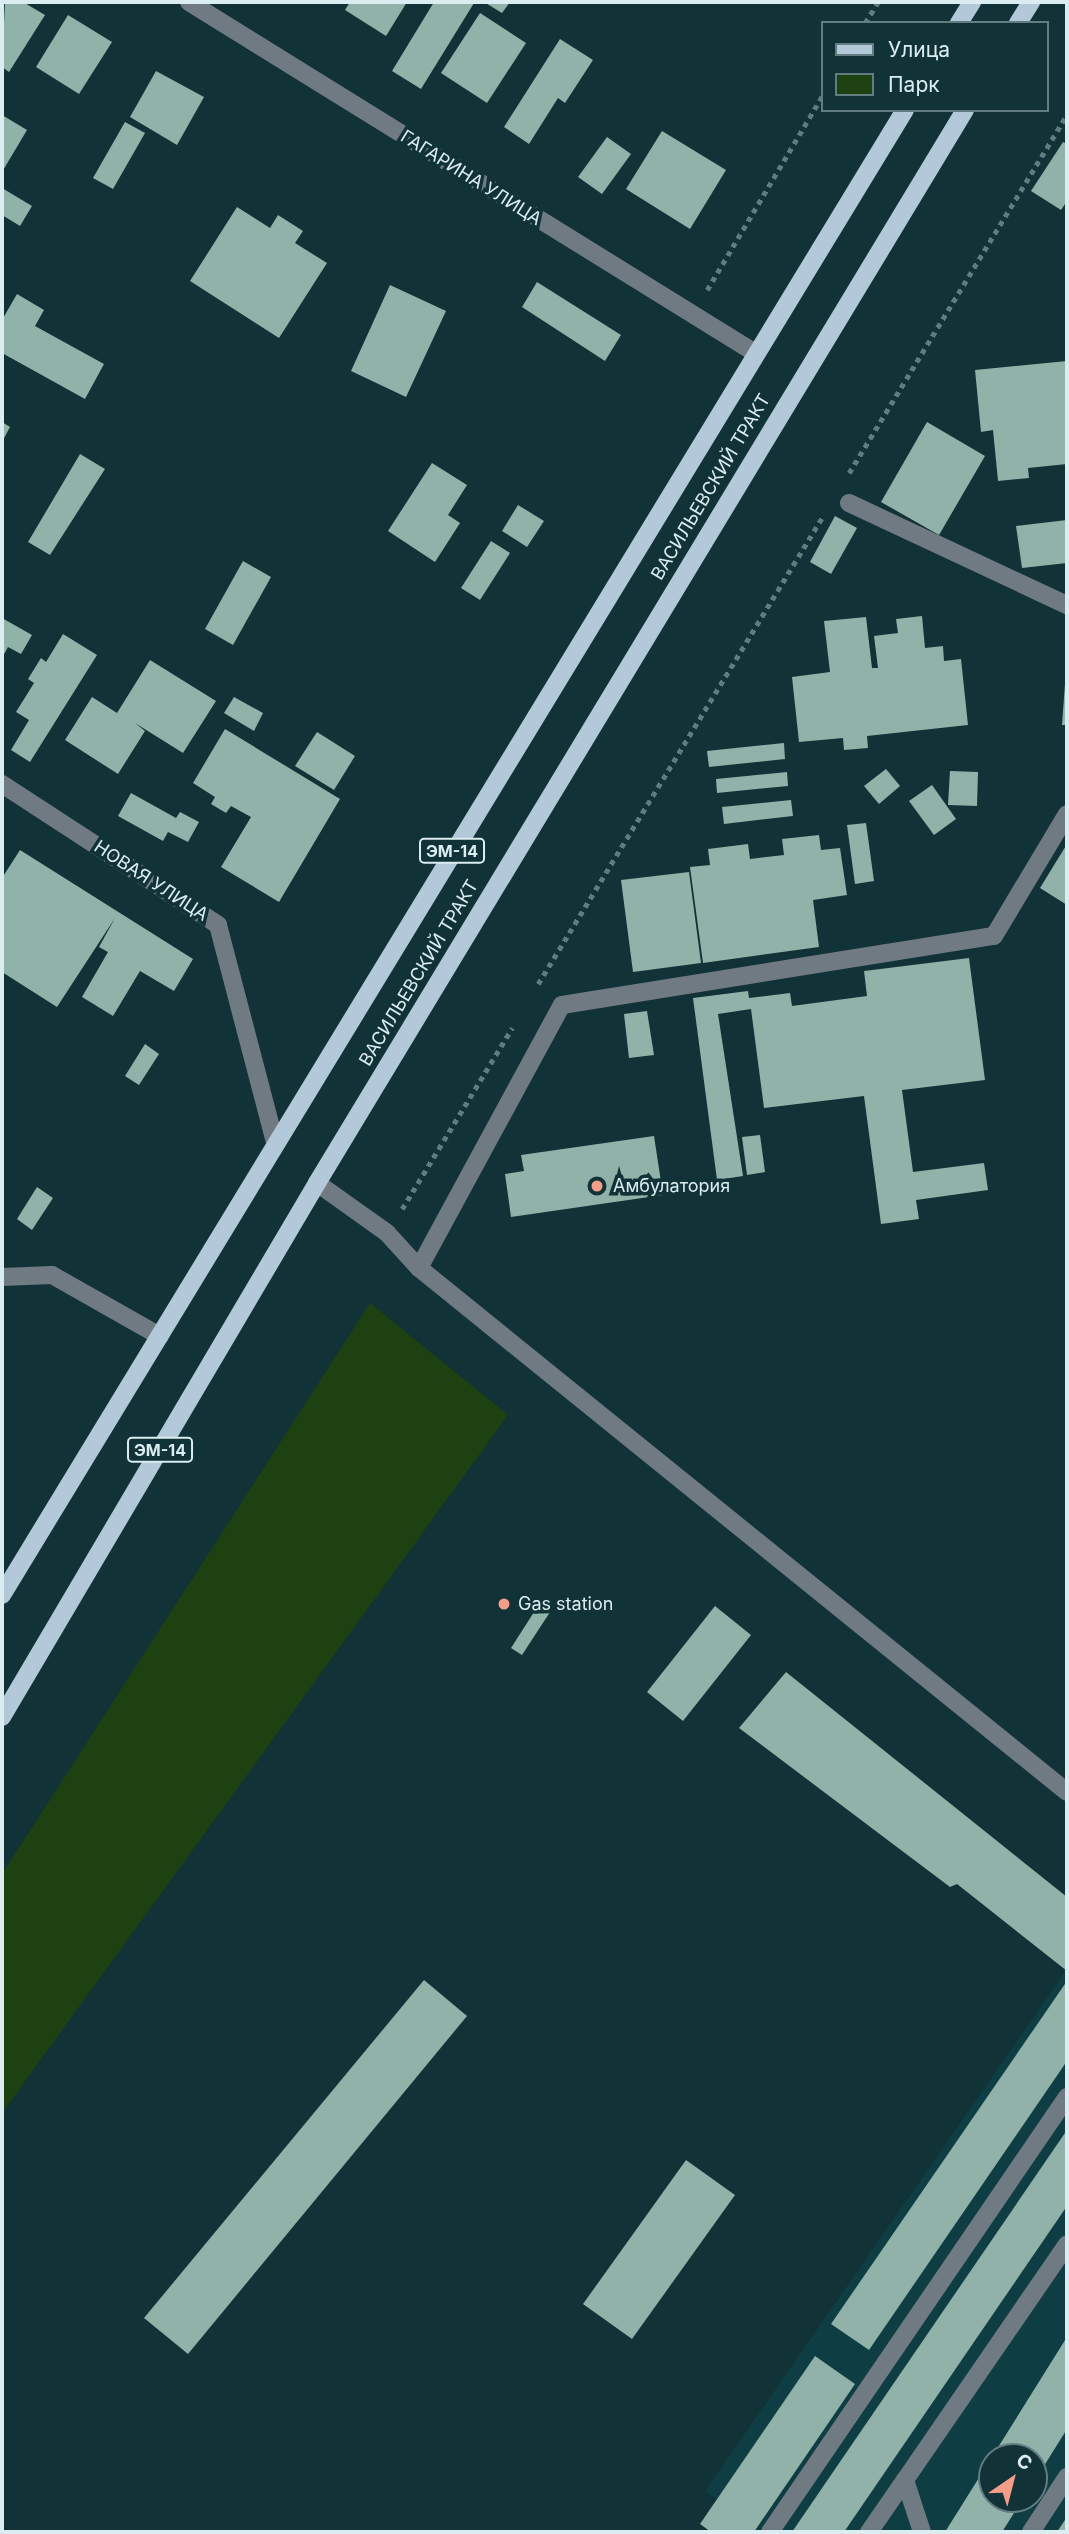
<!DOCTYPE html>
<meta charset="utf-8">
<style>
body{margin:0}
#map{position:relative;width:1069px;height:2534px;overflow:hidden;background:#113237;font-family:Inter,sans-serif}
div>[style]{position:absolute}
.built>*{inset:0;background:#0e3d43}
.green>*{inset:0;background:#1e4112}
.building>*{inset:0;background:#91b2a8}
.path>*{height:4.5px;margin-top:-2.25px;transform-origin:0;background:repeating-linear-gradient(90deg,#617c80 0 5px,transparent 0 10px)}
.minor>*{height:18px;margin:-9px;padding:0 9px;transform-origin:9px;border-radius:9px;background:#707a82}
.major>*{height:18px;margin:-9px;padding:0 9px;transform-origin:9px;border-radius:9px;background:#b3c8d9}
.dots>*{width:19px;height:19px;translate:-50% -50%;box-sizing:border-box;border:4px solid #113237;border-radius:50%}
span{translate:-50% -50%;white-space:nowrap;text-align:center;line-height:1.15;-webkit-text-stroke:7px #113237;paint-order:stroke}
.shield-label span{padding:2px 5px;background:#113237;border:2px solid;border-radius:5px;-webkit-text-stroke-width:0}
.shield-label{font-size:16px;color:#dbedf0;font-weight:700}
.street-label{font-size:18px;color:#dbedf0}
.poi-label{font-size:18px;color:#dbedf0}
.left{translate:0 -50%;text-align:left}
.frame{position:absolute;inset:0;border:4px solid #dbedf0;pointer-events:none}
.legend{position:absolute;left:821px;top:21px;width:228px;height:91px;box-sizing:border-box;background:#113237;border:2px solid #627d81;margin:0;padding:9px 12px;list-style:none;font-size:21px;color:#dbedf0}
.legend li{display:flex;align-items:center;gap:14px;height:35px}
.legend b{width:35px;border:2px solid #627d81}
.north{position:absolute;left:978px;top:2443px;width:70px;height:70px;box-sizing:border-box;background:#113237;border:2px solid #627d81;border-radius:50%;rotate:35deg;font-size:19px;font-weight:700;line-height:28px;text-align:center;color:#dbedf0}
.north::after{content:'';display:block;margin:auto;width:24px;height:32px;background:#f49e89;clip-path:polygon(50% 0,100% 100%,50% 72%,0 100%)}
</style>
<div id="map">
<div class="built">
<i style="clip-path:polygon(evenodd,1067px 1969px,1067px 2532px,760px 2532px,705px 2491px,1067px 1969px,992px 2457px,1034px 2457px,1034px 2499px,992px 2499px,992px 2457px)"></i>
</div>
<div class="green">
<i style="clip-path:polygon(370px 1303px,508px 1415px,2px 2113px,2px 1874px)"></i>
</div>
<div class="building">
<i style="clip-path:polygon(5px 2px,23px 2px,45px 15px,9px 72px,2px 67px)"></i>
<i style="clip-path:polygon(350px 2px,407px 2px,386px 36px,345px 10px)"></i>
<i style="clip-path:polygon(434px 2px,474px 3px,421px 89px,392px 71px)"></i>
<i style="clip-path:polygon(484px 2px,510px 2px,502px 13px)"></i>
<i style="clip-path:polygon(480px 13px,526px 43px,487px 103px,441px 73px)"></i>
<i style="clip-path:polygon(68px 15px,112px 42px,79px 94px,36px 67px)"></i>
<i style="clip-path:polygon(560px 39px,593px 60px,565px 103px,558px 98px,529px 144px,504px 127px)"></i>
<i style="clip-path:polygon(156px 71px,204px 97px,177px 145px,130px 117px)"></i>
<i style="clip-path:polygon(2px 115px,27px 130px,2px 172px)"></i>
<i style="clip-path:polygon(125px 122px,145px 133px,113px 189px,93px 178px)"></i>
<i style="clip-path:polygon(662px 131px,726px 170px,690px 229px,626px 189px)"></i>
<i style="clip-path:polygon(607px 137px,631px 154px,602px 194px,578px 177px)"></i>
<i style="clip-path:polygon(1063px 142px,1067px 144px,1067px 201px,1061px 210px,1031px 191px)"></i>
<i style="clip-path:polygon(2px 188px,32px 206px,20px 226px,2px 215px)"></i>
<i style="clip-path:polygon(237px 207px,270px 228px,278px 215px,303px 231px,295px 243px,327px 263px,279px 338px,190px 281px)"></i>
<i style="clip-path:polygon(537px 282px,621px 335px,605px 361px,522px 307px)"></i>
<i style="clip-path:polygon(390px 285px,446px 311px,406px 397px,351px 371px)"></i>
<i style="clip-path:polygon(17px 294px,44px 310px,35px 326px,104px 364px,85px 399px,2px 353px,2px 320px)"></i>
<i style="clip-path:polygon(1067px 361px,1067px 464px,1028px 468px,1029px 478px,998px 481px,993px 430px,981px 432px,975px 370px)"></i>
<i style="clip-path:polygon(2px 422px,10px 427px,2px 442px)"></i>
<i style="clip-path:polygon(927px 422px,985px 456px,939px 535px,881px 502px)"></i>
<i style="clip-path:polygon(80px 454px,105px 469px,50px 555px,28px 542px)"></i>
<i style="clip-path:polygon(432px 463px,467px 485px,448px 515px,460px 523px,435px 562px,388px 531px)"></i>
<i style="clip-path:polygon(518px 505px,544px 521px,527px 547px,502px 531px)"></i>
<i style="clip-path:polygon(835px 516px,857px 528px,831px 574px,810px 562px)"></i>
<i style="clip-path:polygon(1067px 520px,1067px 563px,1022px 568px,1016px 526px)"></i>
<i style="clip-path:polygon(491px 541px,510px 553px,480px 600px,461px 588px)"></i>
<i style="clip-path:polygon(243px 561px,271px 577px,233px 645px,205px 629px)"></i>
<i style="clip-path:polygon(922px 616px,925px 648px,943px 646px,944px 661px,961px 659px,968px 725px,867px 736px,868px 748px,844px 750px,843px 738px,799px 742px,792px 677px,830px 672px,824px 621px,866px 617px,872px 668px,878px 668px,874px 636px,898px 633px,896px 619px)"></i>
<i style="clip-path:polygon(2px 618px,32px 635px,21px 654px,8px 647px,2px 658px)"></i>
<i style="clip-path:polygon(63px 634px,97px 655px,30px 762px,11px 750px,29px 720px,16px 712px,34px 683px,28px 679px,41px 658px,46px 662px)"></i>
<i style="clip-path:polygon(150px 660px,216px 701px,183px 753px,135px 723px,145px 731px,118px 774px,65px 740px,92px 697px,117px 713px)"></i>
<i style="clip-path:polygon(1065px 684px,1067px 684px,1067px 725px,1062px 725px)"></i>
<i style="clip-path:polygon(234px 697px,263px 713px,254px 731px,224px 713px)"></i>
<i style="clip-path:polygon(225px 729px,340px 799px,279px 902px,221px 867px,251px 817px,231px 806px,226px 813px,211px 804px,215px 797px,193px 783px)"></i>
<i style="clip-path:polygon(317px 732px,355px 756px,334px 790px,295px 766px)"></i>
<i style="clip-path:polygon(784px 743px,785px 759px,709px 767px,707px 751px)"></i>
<i style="clip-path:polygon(886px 769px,900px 786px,879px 804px,864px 786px)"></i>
<i style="clip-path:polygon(950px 771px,978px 772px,977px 806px,948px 805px)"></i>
<i style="clip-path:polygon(787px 772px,788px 786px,717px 793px,716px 779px)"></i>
<i style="clip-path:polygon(932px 785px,956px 819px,934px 835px,909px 801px)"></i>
<i style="clip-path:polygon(131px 793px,176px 818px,180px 812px,199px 822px,188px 842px,168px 832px,163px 841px,118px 816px)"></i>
<i style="clip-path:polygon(791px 800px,793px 816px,724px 824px,722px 807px)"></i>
<i style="clip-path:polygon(866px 823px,874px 881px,855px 884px,847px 825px)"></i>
<i style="clip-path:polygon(819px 835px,821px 850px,840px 848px,847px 895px,813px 900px,819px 947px,703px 963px,690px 867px,710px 865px,708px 849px,748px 844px,750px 859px,784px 855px,782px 839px)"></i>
<i style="clip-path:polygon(1067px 844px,1067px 905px,1040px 888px)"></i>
<i style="clip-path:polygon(20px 850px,193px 959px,174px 991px,140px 971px,113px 1016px,82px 997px,108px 952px,99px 947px,115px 918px,57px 1007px,2px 972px,2px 878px)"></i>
<i style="clip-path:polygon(689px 872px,701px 963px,633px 972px,621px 880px)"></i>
<i style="clip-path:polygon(969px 958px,985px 1080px,902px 1090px,913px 1172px,984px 1163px,988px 1190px,916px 1200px,919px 1219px,881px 1224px,864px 1096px,764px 1108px,751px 1009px,718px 1014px,743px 1176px,717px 1180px,693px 998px,748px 991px,749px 998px,790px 993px,792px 1006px,867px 996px,864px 971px)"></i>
<i style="clip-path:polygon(647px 1011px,654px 1055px,629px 1058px,624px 1014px)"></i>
<i style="clip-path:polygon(145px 1044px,159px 1054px,139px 1085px,125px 1076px)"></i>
<i style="clip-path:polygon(760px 1135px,765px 1172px,747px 1175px,742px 1137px)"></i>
<i style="clip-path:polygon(654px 1136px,663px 1195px,511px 1217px,505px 1174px,524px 1171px,521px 1155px)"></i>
<i style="clip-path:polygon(37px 1187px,53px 1198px,32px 1230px,17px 1219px)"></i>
<i style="clip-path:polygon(543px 1598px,554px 1606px,522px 1655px,511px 1648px)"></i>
<i style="clip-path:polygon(715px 1606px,751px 1635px,683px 1721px,647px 1692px)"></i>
<i style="clip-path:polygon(786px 1672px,1067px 1897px,1067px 1971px,957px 1884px,950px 1887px,739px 1728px)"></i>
<i style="clip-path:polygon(424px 1980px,467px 2016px,188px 2354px,144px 2318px)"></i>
<i style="clip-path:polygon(1067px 1981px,1067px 2061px,869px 2350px,831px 2324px)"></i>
<i style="clip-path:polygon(1067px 2130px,1067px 2206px,844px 2532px,792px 2532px)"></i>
<i style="clip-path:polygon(686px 2160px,735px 2195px,632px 2339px,583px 2304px)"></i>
<i style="clip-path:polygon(1067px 2337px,1067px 2429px,1034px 2482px,1034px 2457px,992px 2457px)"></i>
<i style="clip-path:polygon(815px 2356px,855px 2384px,754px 2532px,711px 2532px,700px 2524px)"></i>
<i style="clip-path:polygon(992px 2457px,992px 2499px,1023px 2499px,1002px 2532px,945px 2532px)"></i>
<i style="clip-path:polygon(1067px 2517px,1067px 2532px,1057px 2532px)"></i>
</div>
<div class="path">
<i style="left:865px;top:23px;width:25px;rotate:-58deg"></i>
<i style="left:707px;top:290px;width:226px;rotate:-59.3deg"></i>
<i style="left:849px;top:473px;width:419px;rotate:-58.7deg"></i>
<i style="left:538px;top:984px;width:548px;rotate:-58.66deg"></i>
<i style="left:402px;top:1209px;width:212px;rotate:-58.7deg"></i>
</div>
<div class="minor">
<i style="left:189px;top:2px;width:666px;rotate:31.8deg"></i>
<i style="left:849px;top:503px;width:241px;rotate:25.1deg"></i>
<i style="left:2px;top:784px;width:258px;rotate:33.1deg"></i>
<i style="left:218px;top:925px;width:224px;rotate:75.3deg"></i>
<i style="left:317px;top:1183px;width:86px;rotate:35.5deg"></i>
<i style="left:387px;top:1233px;width:47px;rotate:47.6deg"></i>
<i style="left:419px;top:1268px;width:833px;rotate:38.96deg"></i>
<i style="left:419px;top:1268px;width:299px;rotate:-61.5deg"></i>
<i style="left:562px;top:1005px;width:437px;rotate:-9.1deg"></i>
<i style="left:994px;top:936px;width:142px;rotate:-59.1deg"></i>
<i style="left:2px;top:1277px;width:50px;rotate:-2.3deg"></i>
<i style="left:52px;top:1275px;width:124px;rotate:29.5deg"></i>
<i style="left:770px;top:2532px;width:527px;rotate:-55.68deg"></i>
<i style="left:869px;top:2532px;width:63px;rotate:-55.3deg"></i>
<i style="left:922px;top:2532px;width:55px;rotate:-108.1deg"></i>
<i style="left:905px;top:2480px;width:286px;rotate:-55.5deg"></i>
<i style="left:1031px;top:2532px;width:66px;rotate:-56.8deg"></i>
</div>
<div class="major">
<i style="left:959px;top:23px;width:25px;rotate:-58deg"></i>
<i style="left:1018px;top:23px;width:25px;rotate:-58deg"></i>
<i style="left:2px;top:1595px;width:1738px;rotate:-58.7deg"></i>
<i style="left:2px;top:1717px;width:620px;rotate:-59.46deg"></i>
<i style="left:317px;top:1183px;width:1253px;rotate:-58.87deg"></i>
</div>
<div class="dots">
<i style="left:597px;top:1186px;background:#f49e89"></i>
<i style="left:504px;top:1604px;background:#f49e89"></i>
</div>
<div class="shield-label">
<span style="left:452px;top:851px">ЭМ-14</span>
<span style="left:160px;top:1450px">ЭМ-14</span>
</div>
<div class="street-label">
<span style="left:471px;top:178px;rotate:32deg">ГАГАРИНА УЛИЦА</span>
<span style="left:711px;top:487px;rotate:-59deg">ВАСИЛЬЕВСКИЙ ТРАКТ</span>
<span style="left:151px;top:881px;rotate:33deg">НОВАЯ УЛИЦА</span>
<span style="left:419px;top:973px;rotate:-59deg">ВАСИЛЬЕВСКИЙ ТРАКТ</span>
</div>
<div class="poi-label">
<span class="left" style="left:613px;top:1186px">Амбулатория</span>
<span class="left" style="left:518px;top:1604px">Gas station</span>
</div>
<div class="frame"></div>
<ul class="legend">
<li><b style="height:9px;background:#b3c8d9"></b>Улица</li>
<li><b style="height:19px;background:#1e4112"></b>Парк</li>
</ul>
<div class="north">С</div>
</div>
